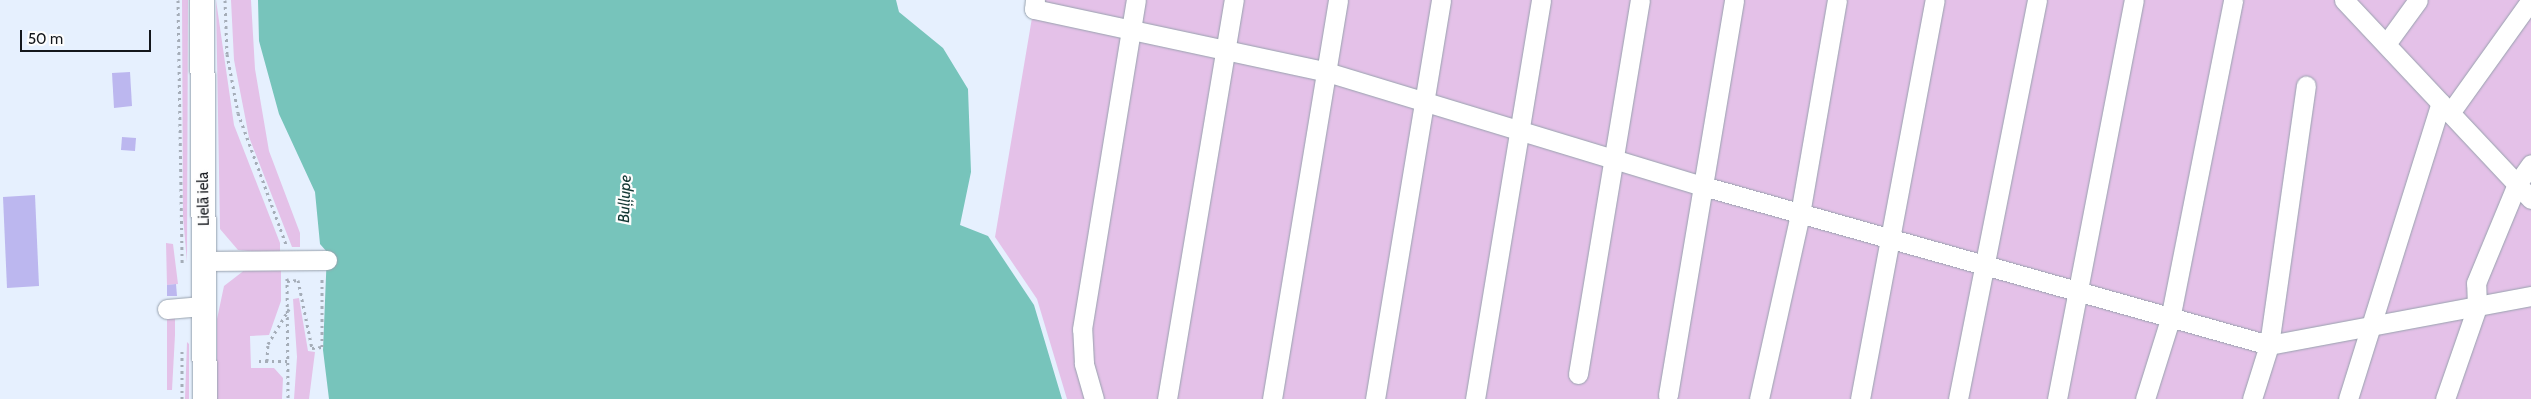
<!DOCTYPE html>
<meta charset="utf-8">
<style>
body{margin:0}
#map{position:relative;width:2531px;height:399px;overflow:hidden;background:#e6f0fe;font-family:Cabin,sans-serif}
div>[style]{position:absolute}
.green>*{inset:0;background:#e4c1e8}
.water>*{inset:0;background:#77c4bb}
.building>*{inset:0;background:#bcb7ef}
.path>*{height:3px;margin-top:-1.5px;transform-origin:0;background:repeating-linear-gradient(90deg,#a5adb8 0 2.5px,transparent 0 6.5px)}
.roads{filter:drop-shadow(0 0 1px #97a1ad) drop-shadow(0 0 1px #97a1ad)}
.minor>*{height:19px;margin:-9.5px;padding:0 9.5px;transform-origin:9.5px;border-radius:9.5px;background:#fff}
.major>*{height:24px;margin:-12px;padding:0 12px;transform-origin:12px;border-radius:12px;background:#fff}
span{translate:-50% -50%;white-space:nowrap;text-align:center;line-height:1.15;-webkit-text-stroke:4.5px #fdfdfd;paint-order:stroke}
.street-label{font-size:15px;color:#14171c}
.water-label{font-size:16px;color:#123733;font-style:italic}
.scale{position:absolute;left:20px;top:30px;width:131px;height:22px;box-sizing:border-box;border:2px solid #14171c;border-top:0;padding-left:6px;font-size:15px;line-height:18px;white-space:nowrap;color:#14171c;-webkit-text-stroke:4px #fdfdfd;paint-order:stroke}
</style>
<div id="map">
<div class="green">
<i style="clip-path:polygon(182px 0,188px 0,187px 262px,183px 216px)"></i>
<i style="clip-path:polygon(216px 0,234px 125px,280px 243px,280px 254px,238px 250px,220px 229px)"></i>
<i style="clip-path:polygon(231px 0,251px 0,255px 69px,269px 151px,300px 233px,300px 247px,292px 247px,249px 137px,234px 60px)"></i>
<i style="clip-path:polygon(1035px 0,2531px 0,2531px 399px,1067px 399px,1037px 299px,995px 237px)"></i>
<i style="clip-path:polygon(166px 243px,173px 244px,178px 284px,167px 285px)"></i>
<i style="clip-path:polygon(281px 267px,281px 301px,269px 335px,250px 336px,251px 368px,274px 368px,283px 378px,282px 399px,217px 399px,217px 319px,224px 286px,246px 269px)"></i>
<i style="clip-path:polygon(299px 298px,308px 351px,315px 352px,309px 399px,294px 399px,297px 357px,293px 299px)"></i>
<i style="clip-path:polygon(167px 315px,175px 316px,175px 335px,172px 390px,167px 390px)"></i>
<i style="clip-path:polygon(187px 342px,189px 344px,189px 399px,185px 399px)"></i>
</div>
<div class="water">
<i style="clip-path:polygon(258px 0,896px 0,899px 12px,943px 48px,968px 89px,971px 172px,960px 225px,988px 236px,1034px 305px,1062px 399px,329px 399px,323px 350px,327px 252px,320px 244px,315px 192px,279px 114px,259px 41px)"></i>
</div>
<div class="building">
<i style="clip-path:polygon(130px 72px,132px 106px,114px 108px,112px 73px)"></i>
<i style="clip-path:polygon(122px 137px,136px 138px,135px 151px,121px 150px)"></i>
<i style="clip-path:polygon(35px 195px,39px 286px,7px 288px,3px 197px)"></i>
<i style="clip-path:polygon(176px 284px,177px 296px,167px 296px,167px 285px)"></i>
</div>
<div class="path">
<i style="left:178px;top:0;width:264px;rotate:89.1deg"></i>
<i style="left:225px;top:0;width:54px;rotate:87.9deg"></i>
<i style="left:227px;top:54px;width:60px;rotate:79.4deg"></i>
<i style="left:238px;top:113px;width:140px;rotate:69.9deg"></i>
<i style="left:287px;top:278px;width:121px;rotate:89.5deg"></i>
<i style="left:298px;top:280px;width:69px;rotate:78.4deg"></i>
<i style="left:312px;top:348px;width:10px;rotate:-6deg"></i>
<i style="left:322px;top:347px;width:70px;rotate:-90deg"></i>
<i style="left:287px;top:281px;width:12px;rotate:-5deg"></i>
<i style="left:259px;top:361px;width:32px"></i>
<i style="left:267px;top:361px;width:17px;rotate:-87deg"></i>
<i style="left:268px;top:344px;width:41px;rotate:-59deg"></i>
<i style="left:182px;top:399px;width:49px;rotate:-90deg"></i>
</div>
<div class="roads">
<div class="minor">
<i style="left:1035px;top:0;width:9px;rotate:96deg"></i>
<i style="left:1034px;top:9px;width:300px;rotate:12.1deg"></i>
<i style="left:1327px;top:72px;width:393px;rotate:16.9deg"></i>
<i style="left:1703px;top:186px;width:588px;rotate:15.69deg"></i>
<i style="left:2269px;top:345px;width:267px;rotate:-10.6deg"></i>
<i style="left:2344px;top:0;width:273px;rotate:46.8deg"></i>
<i style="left:2386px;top:44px;width:54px;rotate:-54deg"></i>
<i style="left:2450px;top:113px;width:139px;rotate:-54.4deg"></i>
<i style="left:204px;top:261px;width:123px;rotate:-0.5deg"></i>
<i style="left:167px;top:309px;width:38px;rotate:-5deg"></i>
<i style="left:1578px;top:374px;width:379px;rotate:-80.6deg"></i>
<i style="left:1668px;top:395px;width:400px;rotate:-80.5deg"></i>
<i style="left:1094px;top:399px;width:37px;rotate:-106deg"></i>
<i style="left:1084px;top:363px;width:34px;rotate:-93deg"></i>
<i style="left:1082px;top:329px;width:333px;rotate:-80.7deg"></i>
<i style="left:1167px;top:399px;width:405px;rotate:-80.5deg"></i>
<i style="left:1272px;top:399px;width:404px;rotate:-80.6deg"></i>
<i style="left:1375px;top:399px;width:404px;rotate:-80.6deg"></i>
<i style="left:1475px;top:399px;width:404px;rotate:-80.6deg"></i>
<i style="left:1759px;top:399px;width:189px;rotate:-77.5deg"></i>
<i style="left:1800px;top:214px;width:217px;rotate:-80.2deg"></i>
<i style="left:1860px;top:399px;width:406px;rotate:-79.4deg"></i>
<i style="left:1958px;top:399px;width:407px;rotate:-78.8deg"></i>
<i style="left:2057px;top:399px;width:406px;rotate:-79.1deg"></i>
<i style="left:2145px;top:399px;width:84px;rotate:-72.6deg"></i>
<i style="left:2170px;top:319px;width:325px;rotate:-78.8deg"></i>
<i style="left:2252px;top:399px;width:57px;rotate:-72.5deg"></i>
<i style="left:2269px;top:345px;width:262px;rotate:-81.9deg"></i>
<i style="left:2348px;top:399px;width:310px;rotate:-72.6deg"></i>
<i style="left:2445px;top:399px;width:97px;rotate:-70.8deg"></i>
<i style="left:2477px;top:307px;width:24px;rotate:-92deg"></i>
<i style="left:2476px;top:283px;width:107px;rotate:-67.5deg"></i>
<i style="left:2517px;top:184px;width:24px;rotate:-55deg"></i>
</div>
<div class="major">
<i style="left:202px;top:0;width:399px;rotate:89.6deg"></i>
</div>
</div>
<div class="street-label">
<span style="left:204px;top:199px;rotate:-91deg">Lielā iela</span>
</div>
<div class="water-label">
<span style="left:625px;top:199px;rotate:-88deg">Buļļupe</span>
</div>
<div class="scale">50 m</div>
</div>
